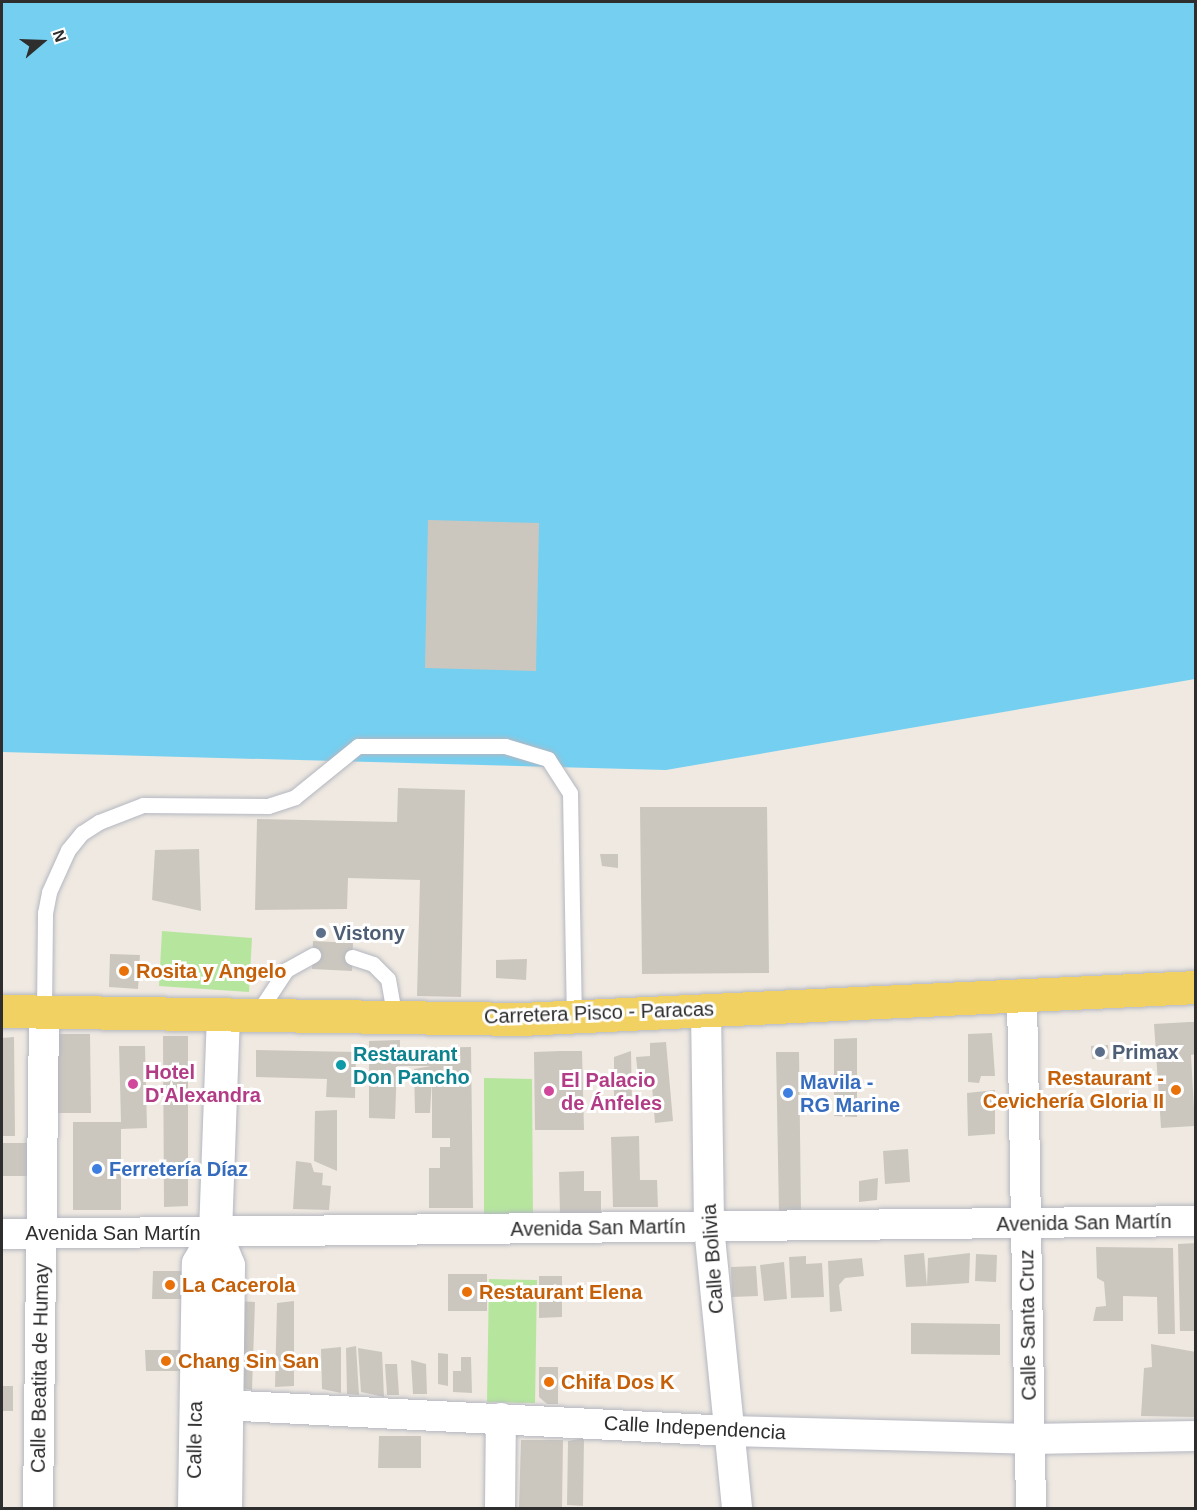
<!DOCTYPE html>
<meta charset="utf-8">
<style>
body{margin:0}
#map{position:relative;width:1197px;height:1510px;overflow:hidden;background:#efe9e1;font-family:Arial,sans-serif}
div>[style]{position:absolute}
.green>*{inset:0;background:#b6e59e}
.water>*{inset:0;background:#75cff0}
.building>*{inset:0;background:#cbc7bf}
.roads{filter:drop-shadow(0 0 2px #b4b7c1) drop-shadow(0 0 2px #b4b7c1)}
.service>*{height:15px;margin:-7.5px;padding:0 7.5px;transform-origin:7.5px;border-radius:7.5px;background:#fff}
.minor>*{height:30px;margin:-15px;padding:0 15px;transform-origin:15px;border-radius:15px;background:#fff}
.tertiary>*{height:33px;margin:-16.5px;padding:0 16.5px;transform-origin:16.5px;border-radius:16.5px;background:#fff}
.primary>*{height:33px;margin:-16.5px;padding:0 16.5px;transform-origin:16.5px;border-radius:16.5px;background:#f2d163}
.dots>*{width:16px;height:16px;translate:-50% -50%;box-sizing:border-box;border:3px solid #fff;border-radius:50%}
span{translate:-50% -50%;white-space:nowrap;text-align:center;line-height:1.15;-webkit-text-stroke:6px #fff;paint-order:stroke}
.service-label{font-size:20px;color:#4e5e75;font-weight:700}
.left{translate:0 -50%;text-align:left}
.food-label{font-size:20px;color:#c56008;font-weight:700}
.right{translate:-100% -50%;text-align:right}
.street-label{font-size:20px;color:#2e2e2e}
.culture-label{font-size:20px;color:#0d838f;font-weight:700}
.hotel-label{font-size:20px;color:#b23c85;font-weight:700}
.shop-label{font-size:20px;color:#366cbe;font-weight:700}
.frame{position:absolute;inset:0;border:3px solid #2e2e2e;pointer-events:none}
.north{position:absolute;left:12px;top:12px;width:60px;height:60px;-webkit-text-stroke:4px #fff;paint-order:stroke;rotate:71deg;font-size:16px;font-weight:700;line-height:24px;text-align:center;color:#2e2e2e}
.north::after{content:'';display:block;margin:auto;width:21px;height:27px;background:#2e2e2e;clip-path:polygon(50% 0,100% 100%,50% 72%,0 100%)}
</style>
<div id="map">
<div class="green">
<i style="clip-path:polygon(162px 931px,252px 938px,249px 992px,159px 986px)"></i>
<i style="clip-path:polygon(484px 1078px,532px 1079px,533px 1219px,484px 1219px)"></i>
<i style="clip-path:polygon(489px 1279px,537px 1280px,535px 1403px,487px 1402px)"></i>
</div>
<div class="water">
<i style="clip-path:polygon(2px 2px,1195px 2px,1195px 679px,666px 770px,2px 752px)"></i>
</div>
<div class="building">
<i style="clip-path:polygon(428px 520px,539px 523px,536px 671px,425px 668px)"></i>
<i style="clip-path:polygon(398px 788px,465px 790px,461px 997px,417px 996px,420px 880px,348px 878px,347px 909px,255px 910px,257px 819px,397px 822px)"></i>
<i style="clip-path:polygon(640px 807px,767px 807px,769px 973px,642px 974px)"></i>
<i style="clip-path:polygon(199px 849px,201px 911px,152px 900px,155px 850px)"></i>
<i style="clip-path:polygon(600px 854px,618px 854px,618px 868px,602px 866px)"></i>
<i style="clip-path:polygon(313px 941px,353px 943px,352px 971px,312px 969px)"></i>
<i style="clip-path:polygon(110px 954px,140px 955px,138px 989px,109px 987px)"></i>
<i style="clip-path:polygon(527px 959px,526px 980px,496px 978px,496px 960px)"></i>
<i style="clip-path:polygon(1189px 1022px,1196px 1022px,1196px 1054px,1191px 1055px,1195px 1126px,1161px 1128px,1154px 1024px)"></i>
<i style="clip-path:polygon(992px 1033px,995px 1076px,981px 1076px,979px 1083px,968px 1082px,968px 1034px)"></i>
<i style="clip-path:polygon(55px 1034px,90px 1034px,91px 1113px,55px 1113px)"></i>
<i style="clip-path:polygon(163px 1036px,188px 1036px,188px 1206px,164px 1207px)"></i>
<i style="clip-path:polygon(14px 1037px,15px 1136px,2px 1136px,2px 1038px)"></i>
<i style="clip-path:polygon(857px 1038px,857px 1117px,834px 1116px,834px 1039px)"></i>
<i style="clip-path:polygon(400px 1040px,400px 1048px,471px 1047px,473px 1208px,429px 1208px,429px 1168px,440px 1168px,440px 1147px,450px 1147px,450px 1138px,432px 1138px,432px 1078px,430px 1113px,415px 1113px,414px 1069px,431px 1066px,397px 1066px,395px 1119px,369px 1118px,369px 1041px)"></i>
<i style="clip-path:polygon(666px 1042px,673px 1121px,655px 1123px,651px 1074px,638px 1075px,636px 1057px,650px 1056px,650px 1043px)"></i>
<i style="clip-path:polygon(1108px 1045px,1109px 1059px,1092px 1059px,1091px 1046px)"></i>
<i style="clip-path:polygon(119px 1046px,145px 1046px,147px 1128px,121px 1129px,121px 1210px,73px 1210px,73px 1122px,121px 1122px)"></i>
<i style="clip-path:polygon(256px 1050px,356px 1052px,355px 1098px,326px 1097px,327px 1079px,256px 1077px)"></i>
<i style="clip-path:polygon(561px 1051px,582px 1051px,584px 1130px,535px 1130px,534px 1052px)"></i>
<i style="clip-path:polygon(631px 1051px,632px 1106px,614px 1106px,614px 1057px)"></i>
<i style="clip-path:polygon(776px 1052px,799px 1052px,801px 1214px,779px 1214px)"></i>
<i style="clip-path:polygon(995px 1090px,995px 1134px,968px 1136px,967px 1093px)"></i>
<i style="clip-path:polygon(337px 1110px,337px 1171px,314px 1161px,315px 1111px)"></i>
<i style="clip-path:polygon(639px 1136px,640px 1180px,657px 1180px,658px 1207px,613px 1207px,611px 1137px)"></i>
<i style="clip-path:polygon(2px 1143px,27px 1143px,28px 1176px,2px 1176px)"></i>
<i style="clip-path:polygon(908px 1149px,910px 1182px,885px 1184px,883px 1151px)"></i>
<i style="clip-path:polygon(296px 1161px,311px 1163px,314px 1172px,323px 1173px,322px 1185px,331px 1186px,329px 1210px,293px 1209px)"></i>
<i style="clip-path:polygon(584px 1171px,584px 1191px,601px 1191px,601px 1214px,560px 1215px,559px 1172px)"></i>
<i style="clip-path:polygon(878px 1178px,877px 1200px,859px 1202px,859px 1181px)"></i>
<i style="clip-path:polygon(1196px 1243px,1196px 1331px,1180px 1331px,1178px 1244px)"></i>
<i style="clip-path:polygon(1096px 1247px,1173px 1248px,1175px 1334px,1158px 1334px,1157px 1297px,1123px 1296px,1123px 1321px,1093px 1321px,1096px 1307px,1106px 1306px,1104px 1282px,1097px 1278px)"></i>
<i style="clip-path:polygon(924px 1253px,927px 1286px,906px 1287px,904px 1255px)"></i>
<i style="clip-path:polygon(970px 1253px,969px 1283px,927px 1286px,928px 1258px)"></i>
<i style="clip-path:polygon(976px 1254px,997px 1255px,996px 1282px,975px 1281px)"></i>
<i style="clip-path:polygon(806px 1256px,806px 1264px,822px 1263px,824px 1297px,791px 1298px,789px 1257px)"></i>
<i style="clip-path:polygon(862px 1258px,864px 1276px,845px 1278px,839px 1285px,842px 1311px,830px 1312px,828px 1261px)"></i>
<i style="clip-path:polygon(784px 1262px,787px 1299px,764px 1301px,760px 1265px)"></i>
<i style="clip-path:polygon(756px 1266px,758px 1296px,732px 1297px,731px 1267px)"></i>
<i style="clip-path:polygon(153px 1271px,187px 1271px,187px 1299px,152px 1299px)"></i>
<i style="clip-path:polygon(448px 1274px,487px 1274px,487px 1311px,448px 1311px)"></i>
<i style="clip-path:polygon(539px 1276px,562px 1276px,562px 1317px,539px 1318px)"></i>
<i style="clip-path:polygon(235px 1301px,255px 1302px,252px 1390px,235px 1386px)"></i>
<i style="clip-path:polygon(294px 1301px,294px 1386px,275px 1387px,277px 1303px)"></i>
<i style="clip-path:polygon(911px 1323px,1000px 1324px,1000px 1355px,911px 1354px)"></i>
<i style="clip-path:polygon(1151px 1344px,1196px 1352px,1196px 1417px,1141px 1416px,1144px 1368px,1152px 1367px)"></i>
<i style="clip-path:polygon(356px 1346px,359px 1395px,347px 1394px,346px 1348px)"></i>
<i style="clip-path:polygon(341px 1347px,341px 1393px,322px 1389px,321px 1349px)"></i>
<i style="clip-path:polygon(358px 1348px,382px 1352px,384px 1397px,361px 1392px)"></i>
<i style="clip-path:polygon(145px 1350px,187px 1350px,187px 1371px,146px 1371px)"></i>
<i style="clip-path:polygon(438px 1353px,448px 1354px,448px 1386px,438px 1384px)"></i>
<i style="clip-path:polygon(461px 1357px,471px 1357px,472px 1393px,453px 1392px,453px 1371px,461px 1371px)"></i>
<i style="clip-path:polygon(411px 1360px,426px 1364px,427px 1394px,413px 1394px)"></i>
<i style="clip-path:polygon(385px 1364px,397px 1364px,399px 1395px,387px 1395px)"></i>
<i style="clip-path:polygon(539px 1367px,558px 1367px,558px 1404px,547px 1404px,539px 1397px)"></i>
<i style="clip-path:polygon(2px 1386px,13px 1386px,13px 1411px,2px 1411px)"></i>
<i style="clip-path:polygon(379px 1436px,421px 1436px,421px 1468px,378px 1468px)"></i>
<i style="clip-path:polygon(584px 1438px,583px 1506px,567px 1505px,568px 1441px)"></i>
<i style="clip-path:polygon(521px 1440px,563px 1440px,562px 1508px,519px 1507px)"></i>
</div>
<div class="roads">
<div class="service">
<i style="left:352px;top:957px;width:22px;rotate:18deg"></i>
<i style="left:373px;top:964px;width:21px;rotate:45deg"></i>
<i style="left:388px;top:979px;width:39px;rotate:80deg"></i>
<i style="left:44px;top:1011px;width:98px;rotate:-89.4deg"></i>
<i style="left:45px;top:913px;width:21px;rotate:-79deg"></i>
<i style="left:49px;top:892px;width:46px;rotate:-65.7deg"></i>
<i style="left:68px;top:850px;width:22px;rotate:-51deg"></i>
<i style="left:82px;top:833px;width:20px;rotate:-33deg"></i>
<i style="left:99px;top:822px;width:47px;rotate:-21.1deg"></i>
<i style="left:143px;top:805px;width:125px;rotate:0.5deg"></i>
<i style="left:268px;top:806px;width:28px;rotate:-18deg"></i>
<i style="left:295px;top:797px;width:81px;rotate:-39deg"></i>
<i style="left:358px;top:746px;width:147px"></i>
<i style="left:505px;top:746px;width:45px;rotate:16.8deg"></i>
<i style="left:548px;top:759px;width:40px;rotate:57.1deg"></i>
<i style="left:570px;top:793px;width:223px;rotate:89deg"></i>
<i style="left:257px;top:1014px;width:53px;rotate:-56.6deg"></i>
<i style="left:286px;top:970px;width:31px;rotate:-29deg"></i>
</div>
<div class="minor">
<i style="left:1022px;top:997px;width:511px;rotate:88.99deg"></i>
<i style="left:706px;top:1009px;width:218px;rotate:89.2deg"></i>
<i style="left:709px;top:1227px;width:282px;rotate:84.3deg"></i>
<i style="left:2px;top:1234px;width:1194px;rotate:-0.62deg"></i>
<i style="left:202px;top:1404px;width:528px;rotate:2.93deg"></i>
<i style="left:729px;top:1431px;width:301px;rotate:1.5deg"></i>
<i style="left:1030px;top:1439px;width:166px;rotate:-1deg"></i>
<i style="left:38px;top:1508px;width:497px;rotate:-89.3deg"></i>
<i style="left:500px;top:1508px;width:90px;rotate:-89.4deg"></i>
</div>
<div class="tertiary">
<i style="left:223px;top:1014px;width:219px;rotate:92.1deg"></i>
<i style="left:215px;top:1233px;width:35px;rotate:68deg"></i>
<i style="left:228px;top:1265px;width:243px;rotate:90.7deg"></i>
<i style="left:194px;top:1508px;width:245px;rotate:-89.1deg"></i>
<i style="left:198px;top:1263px;width:34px;rotate:-60deg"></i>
</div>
<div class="primary">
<i style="left:2px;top:1011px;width:519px;rotate:0.88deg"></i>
<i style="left:521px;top:1019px;width:676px;rotate:-2.71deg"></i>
</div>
</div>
<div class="dots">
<i style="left:321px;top:933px;background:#5c6f8a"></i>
<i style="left:124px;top:971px;background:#e8710a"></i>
<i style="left:1100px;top:1052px;background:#5c6f8a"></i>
<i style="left:341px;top:1065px;background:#0f9aa8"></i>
<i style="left:133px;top:1084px;background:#d1479c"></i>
<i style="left:1176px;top:1090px;background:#e8710a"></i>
<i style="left:549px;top:1091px;background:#d1479c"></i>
<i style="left:788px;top:1093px;background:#3f7fe0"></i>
<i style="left:97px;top:1169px;background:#3f7fe0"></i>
<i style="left:170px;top:1285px;background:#e8710a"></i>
<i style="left:467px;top:1292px;background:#e8710a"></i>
<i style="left:166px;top:1361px;background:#e8710a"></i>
<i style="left:549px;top:1382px;background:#e8710a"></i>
</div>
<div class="service-label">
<span class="left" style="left:333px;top:933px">Vistony</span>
<span class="left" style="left:1112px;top:1052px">Primax</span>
</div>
<div class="food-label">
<span class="left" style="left:136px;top:971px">Rosita y Angelo</span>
<span class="right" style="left:1164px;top:1090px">Restaurant -<br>Cevichería Gloria II</span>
<span class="left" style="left:182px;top:1285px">La Cacerola</span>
<span class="left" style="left:479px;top:1292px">Restaurant Elena</span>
<span class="left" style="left:178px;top:1361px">Chang Sin San</span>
<span class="left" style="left:561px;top:1382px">Chifa Dos K</span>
</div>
<div class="street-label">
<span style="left:599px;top:1013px;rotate:-2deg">Carretera Pisco - Paracas</span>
<span style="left:1084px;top:1223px;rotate:-1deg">Avenida San Martín</span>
<span style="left:598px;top:1228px;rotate:-1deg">Avenida San Martín</span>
<span style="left:113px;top:1233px">Avenida San Martín</span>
<span style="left:713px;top:1259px;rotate:-94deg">Calle Bolivia</span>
<span style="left:1028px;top:1325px;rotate:-91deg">Calle Santa Cruz</span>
<span style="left:40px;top:1368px;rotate:-89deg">Calle Beatita de Humay</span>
<span style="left:695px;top:1428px;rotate:3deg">Calle Independencia</span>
<span style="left:195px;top:1440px;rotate:-89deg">Calle Ica</span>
</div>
<div class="culture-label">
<span class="left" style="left:353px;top:1066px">Restaurant<br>Don Pancho</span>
</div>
<div class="hotel-label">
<span class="left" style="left:145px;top:1084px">Hotel<br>D'Alexandra</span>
<span class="left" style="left:561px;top:1092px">El Palacio<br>de Ánfeles</span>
</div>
<div class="shop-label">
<span class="left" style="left:800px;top:1094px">Mavila -<br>RG Marine</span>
<span class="left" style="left:109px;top:1169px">Ferretería Díaz</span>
</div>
<div class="frame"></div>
<div class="north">N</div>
</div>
